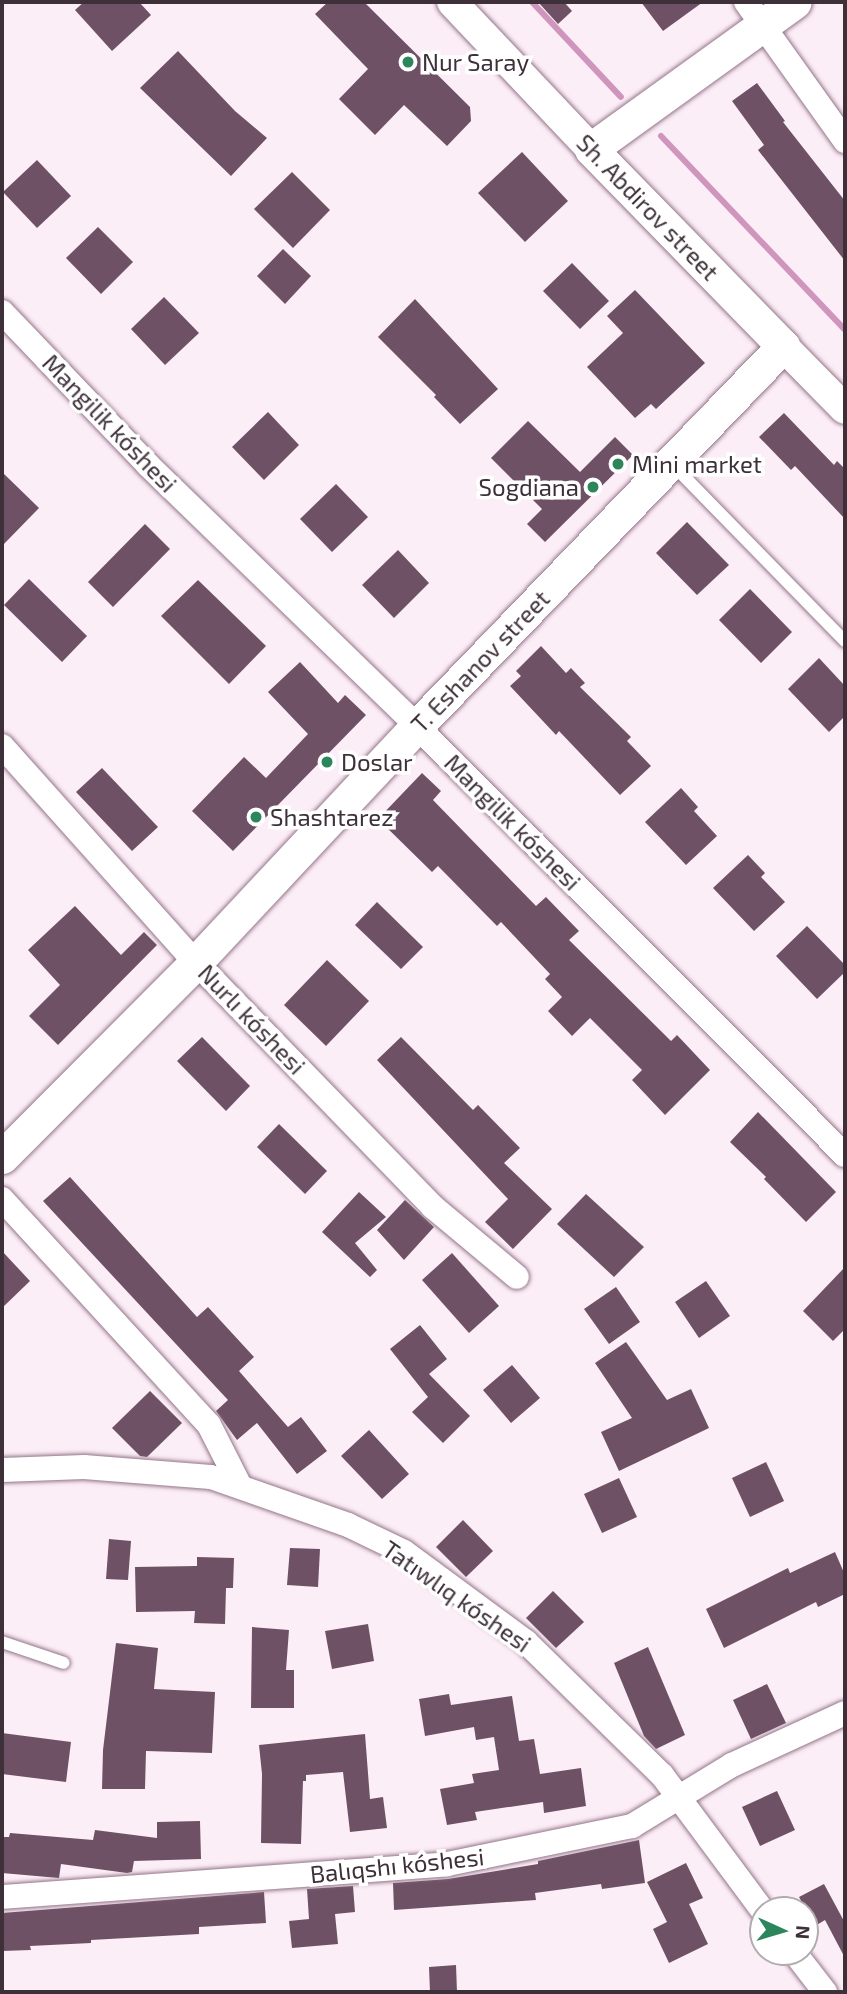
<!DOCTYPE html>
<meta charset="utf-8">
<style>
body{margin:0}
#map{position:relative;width:847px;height:1994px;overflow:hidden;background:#fceef7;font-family:"Exo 2",sans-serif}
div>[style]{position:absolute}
.stream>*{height:6px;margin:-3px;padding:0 3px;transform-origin:3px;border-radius:3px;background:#cf95bd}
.building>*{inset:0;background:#6e5165}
.roads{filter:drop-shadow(0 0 2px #947589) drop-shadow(0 0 2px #947589)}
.service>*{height:12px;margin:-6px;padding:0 6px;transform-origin:6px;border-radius:6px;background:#fff}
.minor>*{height:24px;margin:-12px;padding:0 12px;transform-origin:12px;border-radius:12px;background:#fff}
.tertiary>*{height:30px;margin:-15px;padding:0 15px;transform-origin:15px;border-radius:15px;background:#fff}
.secondary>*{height:33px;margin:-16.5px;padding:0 16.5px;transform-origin:16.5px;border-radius:16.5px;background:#fff}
.dots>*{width:19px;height:19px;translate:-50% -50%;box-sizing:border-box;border:4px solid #fff;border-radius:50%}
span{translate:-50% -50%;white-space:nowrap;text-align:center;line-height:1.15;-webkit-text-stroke:7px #fff;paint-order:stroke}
.poi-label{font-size:24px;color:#3d3039}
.left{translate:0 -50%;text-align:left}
.right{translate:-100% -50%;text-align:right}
.street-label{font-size:24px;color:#3d3039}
.frame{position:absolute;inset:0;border:4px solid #3d3039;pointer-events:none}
.north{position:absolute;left:749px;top:1896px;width:70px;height:70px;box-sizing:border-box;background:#fff;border:2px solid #b1acb0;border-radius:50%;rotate:94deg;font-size:19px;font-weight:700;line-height:28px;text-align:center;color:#3d3039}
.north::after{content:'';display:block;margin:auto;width:24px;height:32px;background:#2d865b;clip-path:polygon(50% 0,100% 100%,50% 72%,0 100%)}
</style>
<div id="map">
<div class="stream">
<i style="left:532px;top:2px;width:130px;rotate:46.9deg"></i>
<i style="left:661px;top:136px;width:267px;rotate:46.5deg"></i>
</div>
<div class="building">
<i style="clip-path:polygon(84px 2px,139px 2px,151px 15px,112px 51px,75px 10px)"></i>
<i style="clip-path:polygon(328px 2px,364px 2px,470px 107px,471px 121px,447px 146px,404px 105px,375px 135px,339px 99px,368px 69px,315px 14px)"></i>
<i style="clip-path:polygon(538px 2px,564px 2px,572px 11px,558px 24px)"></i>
<i style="clip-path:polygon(641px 2px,703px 2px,663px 31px)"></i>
<i style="clip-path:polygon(178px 51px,235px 111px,267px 138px,231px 176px,140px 88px)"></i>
<i style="clip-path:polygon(757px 83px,785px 121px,783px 122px,845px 201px,845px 261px,758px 150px,764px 145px,732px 101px)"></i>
<i style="clip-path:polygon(522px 152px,568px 201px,525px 242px,478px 193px)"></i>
<i style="clip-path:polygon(37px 160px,71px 196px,37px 228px,3px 192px)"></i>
<i style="clip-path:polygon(292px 172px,330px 210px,293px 248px,254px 209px)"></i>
<i style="clip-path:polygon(98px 227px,133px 262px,101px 294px,66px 258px)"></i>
<i style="clip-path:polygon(283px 249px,311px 276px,285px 304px,257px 276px)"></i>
<i style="clip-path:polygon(572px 263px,609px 301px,580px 329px,543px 291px)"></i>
<i style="clip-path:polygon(635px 290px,705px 363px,656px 409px,651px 404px,635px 418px,587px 367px,623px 333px,607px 316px)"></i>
<i style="clip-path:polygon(164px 297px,199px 333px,165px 365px,131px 329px)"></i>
<i style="clip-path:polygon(415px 299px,498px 389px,460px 424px,434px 397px,436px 395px,378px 337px)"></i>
<i style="clip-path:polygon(268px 412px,299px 445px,264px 480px,232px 447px)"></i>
<i style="clip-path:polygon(784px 413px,834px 465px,837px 461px,845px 469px,845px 519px,795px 466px,791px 470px,759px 437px)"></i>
<i style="clip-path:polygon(528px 421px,580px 472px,615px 437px,633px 455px,545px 542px,527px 524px,542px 509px,491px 458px)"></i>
<i style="clip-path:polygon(2px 472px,39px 508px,2px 546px)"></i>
<i style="clip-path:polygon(336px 484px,368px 517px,332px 552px,300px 519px)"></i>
<i style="clip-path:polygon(687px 522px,729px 565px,697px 595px,656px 553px)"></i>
<i style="clip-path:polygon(145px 524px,170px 549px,113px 607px,88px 582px)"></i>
<i style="clip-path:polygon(398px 550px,429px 583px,394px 618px,362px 585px)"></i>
<i style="clip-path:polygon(29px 579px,87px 636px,62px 662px,4px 605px)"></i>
<i style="clip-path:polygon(198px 580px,266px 646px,229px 684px,161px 616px)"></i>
<i style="clip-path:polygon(750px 589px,792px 632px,761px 663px,719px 620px)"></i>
<i style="clip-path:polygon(541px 646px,566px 673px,571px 668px,585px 683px,580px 687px,631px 737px,627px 741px,651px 766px,620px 795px,559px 731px,556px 735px,510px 686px,521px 676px,516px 671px)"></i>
<i style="clip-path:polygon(819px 658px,845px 686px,845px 716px,829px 732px,788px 689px)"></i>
<i style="clip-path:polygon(300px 662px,338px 703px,345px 695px,366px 715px,233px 851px,192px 811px,244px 757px,266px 778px,308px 734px,268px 692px)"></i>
<i style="clip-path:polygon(102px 768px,158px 827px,132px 851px,76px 792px)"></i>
<i style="clip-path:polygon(422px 773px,441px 791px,433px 800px,536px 906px,546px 897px,579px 931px,569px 940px,671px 1041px,677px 1035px,710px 1070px,665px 1115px,632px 1080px,642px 1070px,590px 1018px,572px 1036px,548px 1011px,562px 997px,545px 979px,550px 974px,501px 922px,497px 926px,438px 866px,432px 872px,378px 819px)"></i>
<i style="clip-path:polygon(681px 788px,698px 807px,694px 811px,717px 836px,686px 865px,645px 822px)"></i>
<i style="clip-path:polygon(748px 855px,765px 873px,761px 877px,785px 902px,754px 931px,713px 888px)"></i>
<i style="clip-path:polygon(377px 902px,423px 947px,401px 969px,355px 925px)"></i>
<i style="clip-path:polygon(75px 906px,121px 955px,144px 932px,157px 945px,58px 1045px,29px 1016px,60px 985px,28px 950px)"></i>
<i style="clip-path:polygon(807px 926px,845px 965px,845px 972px,817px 999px,776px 956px)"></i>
<i style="clip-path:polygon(327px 960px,369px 1001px,326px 1046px,284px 1005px)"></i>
<i style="clip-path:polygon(202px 1037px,250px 1086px,226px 1111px,177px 1061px)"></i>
<i style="clip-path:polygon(401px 1037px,473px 1110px,478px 1105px,520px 1148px,504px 1163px,552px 1209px,513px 1249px,485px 1222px,508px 1199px,377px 1060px)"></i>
<i style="clip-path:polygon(758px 1112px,836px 1192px,806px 1222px,764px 1179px,766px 1177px,730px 1142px)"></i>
<i style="clip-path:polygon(279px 1124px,327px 1171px,305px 1194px,257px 1147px)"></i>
<i style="clip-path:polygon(70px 1177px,197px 1317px,208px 1307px,254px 1357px,239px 1371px,288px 1427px,301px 1417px,327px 1451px,297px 1474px,257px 1423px,237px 1440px,216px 1411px,228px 1400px,43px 1201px)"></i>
<i style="clip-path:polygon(359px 1192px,386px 1217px,355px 1243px,377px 1270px,370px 1277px,322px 1232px)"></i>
<i style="clip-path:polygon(586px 1194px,644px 1247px,614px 1277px,557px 1224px)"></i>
<i style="clip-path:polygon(405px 1200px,434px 1227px,404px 1260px,377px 1230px)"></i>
<i style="clip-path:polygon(2px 1251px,30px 1281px,2px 1308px)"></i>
<i style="clip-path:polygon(452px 1253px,499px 1306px,469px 1333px,422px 1280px)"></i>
<i style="clip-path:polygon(845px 1267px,845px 1329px,833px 1341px,803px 1311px)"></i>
<i style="clip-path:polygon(706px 1281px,730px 1316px,699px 1338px,675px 1302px)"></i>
<i style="clip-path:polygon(616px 1287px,640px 1322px,609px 1344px,584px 1309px)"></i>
<i style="clip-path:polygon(420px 1325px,447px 1359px,429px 1374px,470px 1416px,443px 1443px,412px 1412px,428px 1397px,390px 1349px)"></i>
<i style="clip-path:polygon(626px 1342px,667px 1400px,691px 1389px,709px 1428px,619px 1471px,601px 1432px,632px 1418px,595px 1363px)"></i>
<i style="clip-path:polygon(512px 1365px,540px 1398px,511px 1423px,483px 1390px)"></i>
<i style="clip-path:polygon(150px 1391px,182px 1423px,147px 1457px,140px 1456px,112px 1428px)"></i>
<i style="clip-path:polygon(369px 1430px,409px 1474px,382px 1499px,341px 1456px)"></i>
<i style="clip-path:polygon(766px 1462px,784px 1501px,750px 1517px,732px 1478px)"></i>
<i style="clip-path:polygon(619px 1478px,637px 1517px,602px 1533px,584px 1494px)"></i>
<i style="clip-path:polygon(463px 1520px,493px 1551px,466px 1577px,436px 1547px)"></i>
<i style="clip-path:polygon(109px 1539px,131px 1541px,128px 1580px,106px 1579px)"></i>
<i style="clip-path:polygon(290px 1548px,320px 1549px,318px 1587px,287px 1585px)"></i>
<i style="clip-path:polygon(835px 1552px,845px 1575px,845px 1594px,818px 1607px,816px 1602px,724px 1648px,706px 1609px,788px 1568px,790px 1573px)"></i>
<i style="clip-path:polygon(197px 1557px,234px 1558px,233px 1588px,226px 1588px,225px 1624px,194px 1623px,195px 1611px,136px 1612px,135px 1567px,197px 1566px)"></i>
<i style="clip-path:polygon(553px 1591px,584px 1622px,556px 1648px,526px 1618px)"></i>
<i style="clip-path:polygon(368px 1624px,374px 1661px,332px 1669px,325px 1631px)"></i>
<i style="clip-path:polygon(252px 1627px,289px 1630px,286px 1670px,294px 1670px,294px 1708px,251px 1708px)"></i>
<i style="clip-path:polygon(116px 1643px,158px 1648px,154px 1689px,215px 1692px,212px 1753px,146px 1751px,145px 1789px,102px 1789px,103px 1750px)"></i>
<i style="clip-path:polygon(648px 1647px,685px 1735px,656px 1749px,644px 1736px,614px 1663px)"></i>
<i style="clip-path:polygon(767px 1684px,786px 1723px,751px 1739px,733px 1700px)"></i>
<i style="clip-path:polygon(449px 1694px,451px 1705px,512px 1696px,519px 1741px,534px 1739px,540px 1774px,581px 1768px,586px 1806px,544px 1813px,543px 1802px,475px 1812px,477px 1820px,447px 1825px,440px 1789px,474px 1783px,472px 1774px,499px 1770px,494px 1737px,476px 1740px,474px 1727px,425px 1736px,419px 1699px)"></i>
<i style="clip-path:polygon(2px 1733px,71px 1742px,66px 1782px,2px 1774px)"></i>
<i style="clip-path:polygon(365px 1734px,370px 1799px,383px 1797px,387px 1828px,350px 1832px,343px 1772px,306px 1775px,306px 1781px,303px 1781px,301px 1844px,261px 1843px,262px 1774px,259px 1745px)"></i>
<i style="clip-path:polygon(777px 1791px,795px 1830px,760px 1846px,742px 1807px)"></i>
<i style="clip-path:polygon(200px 1821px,201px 1859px,134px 1861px,132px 1872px,127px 1873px,61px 1864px,59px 1878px,2px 1873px,2px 1837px,9px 1837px,10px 1833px,93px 1840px,95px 1830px,157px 1838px,157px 1822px)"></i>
<i style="clip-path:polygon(639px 1840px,645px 1883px,602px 1889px,601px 1884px,535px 1893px,536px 1900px,394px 1910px,393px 1883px,448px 1879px,538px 1864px,538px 1861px)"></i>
<i style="clip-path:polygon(686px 1863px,703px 1898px,689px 1904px,708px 1944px,669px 1963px,653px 1929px,667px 1922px,647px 1882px)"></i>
<i style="clip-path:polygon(824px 1884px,845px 1923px,845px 1958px,825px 1920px,815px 1926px,799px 1897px)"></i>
<i style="clip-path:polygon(353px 1886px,355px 1912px,335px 1914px,338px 1944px,292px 1948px,289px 1921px,309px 1919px,307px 1889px)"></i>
<i style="clip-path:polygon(264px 1892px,266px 1923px,199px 1927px,199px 1934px,91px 1940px,91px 1943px,30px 1946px,31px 1950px,2px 1951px,2px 1913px)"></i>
<i style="clip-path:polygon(456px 1965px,457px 1992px,430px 1992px,429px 1967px)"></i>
</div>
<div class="roads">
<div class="service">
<i style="left:673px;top:465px;width:246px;rotate:45.7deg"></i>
<i style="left:2px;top:1642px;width:65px;rotate:18.7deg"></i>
</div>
<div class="minor">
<i style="left:746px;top:2px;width:171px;rotate:54.5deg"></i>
<i style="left:2px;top:312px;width:211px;rotate:46.3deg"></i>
<i style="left:148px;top:465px;width:375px;rotate:44.1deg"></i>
<i style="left:417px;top:726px;width:606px;rotate:45.07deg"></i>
<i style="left:2px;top:746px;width:278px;rotate:48.2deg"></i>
<i style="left:187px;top:953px;width:354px;rotate:45.9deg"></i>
<i style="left:433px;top:1207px;width:109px;rotate:39.8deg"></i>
<i style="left:2px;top:1199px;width:306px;rotate:47.5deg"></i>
<i style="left:209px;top:1425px;width:68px;rotate:63.1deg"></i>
<i style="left:2px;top:1470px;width:82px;rotate:-2.1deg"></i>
<i style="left:84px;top:1467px;width:127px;rotate:4.5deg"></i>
<i style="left:211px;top:1477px;width:145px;rotate:19.3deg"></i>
<i style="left:348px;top:1525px;width:62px;rotate:25.7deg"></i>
<i style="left:404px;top:1552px;width:152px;rotate:36.4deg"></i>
<i style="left:526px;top:1642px;width:190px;rotate:44.4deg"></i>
<i style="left:662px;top:1775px;width:169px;rotate:53.4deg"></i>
<i style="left:2px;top:1897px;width:446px;rotate:-4.2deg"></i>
<i style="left:447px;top:1864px;width:189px;rotate:-11.6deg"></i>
<i style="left:632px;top:1826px;width:117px;rotate:-31.4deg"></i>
<i style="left:732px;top:1765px;width:124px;rotate:-24.7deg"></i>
<i style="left:794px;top:1952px;width:51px;rotate:52.2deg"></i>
</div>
<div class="tertiary">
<i style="left:452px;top:2px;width:202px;rotate:46.6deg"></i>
<i style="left:783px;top:346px;width:88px;rotate:45.5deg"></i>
</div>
<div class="secondary">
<i style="left:2px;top:1157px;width:276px;rotate:-45.1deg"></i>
<i style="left:197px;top:961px;width:322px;rotate:-46.9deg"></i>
<i style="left:417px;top:726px;width:528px;rotate:-46.08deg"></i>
<i style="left:783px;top:346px;width:275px;rotate:-134.3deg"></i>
<i style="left:591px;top:149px;width:251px;rotate:-35.8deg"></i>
</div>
</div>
<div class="dots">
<i style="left:408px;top:62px;background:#2d865b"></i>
<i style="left:618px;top:464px;background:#2d865b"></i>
<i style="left:593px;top:487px;background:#2d865b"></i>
<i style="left:327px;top:762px;background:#2d865b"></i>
<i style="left:256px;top:817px;background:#2d865b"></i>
</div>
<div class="poi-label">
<span class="left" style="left:422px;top:62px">Nur Saray</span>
<span class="left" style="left:632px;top:464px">Mini market</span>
<span class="right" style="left:579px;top:487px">Sogdiana</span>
<span class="left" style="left:341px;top:762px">Doslar</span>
<span class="left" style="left:270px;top:817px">Shashtarez</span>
</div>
<div class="street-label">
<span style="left:648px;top:207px;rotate:46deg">Sh. Abdirov street</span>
<span style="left:110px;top:423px;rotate:46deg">Mangilik kóshesi</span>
<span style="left:480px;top:661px;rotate:-46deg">T. Eshanov street</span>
<span style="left:513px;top:822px;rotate:45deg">Mangilik kóshesi</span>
<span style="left:252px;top:1019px;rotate:46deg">Nurlı kóshesi</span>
<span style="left:457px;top:1596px;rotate:35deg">Tatıwlıq kóshesi</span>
<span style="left:397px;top:1865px;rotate:-6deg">Balıqshı kóshesi</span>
</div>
<div class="frame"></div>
<div class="north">N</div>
</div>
